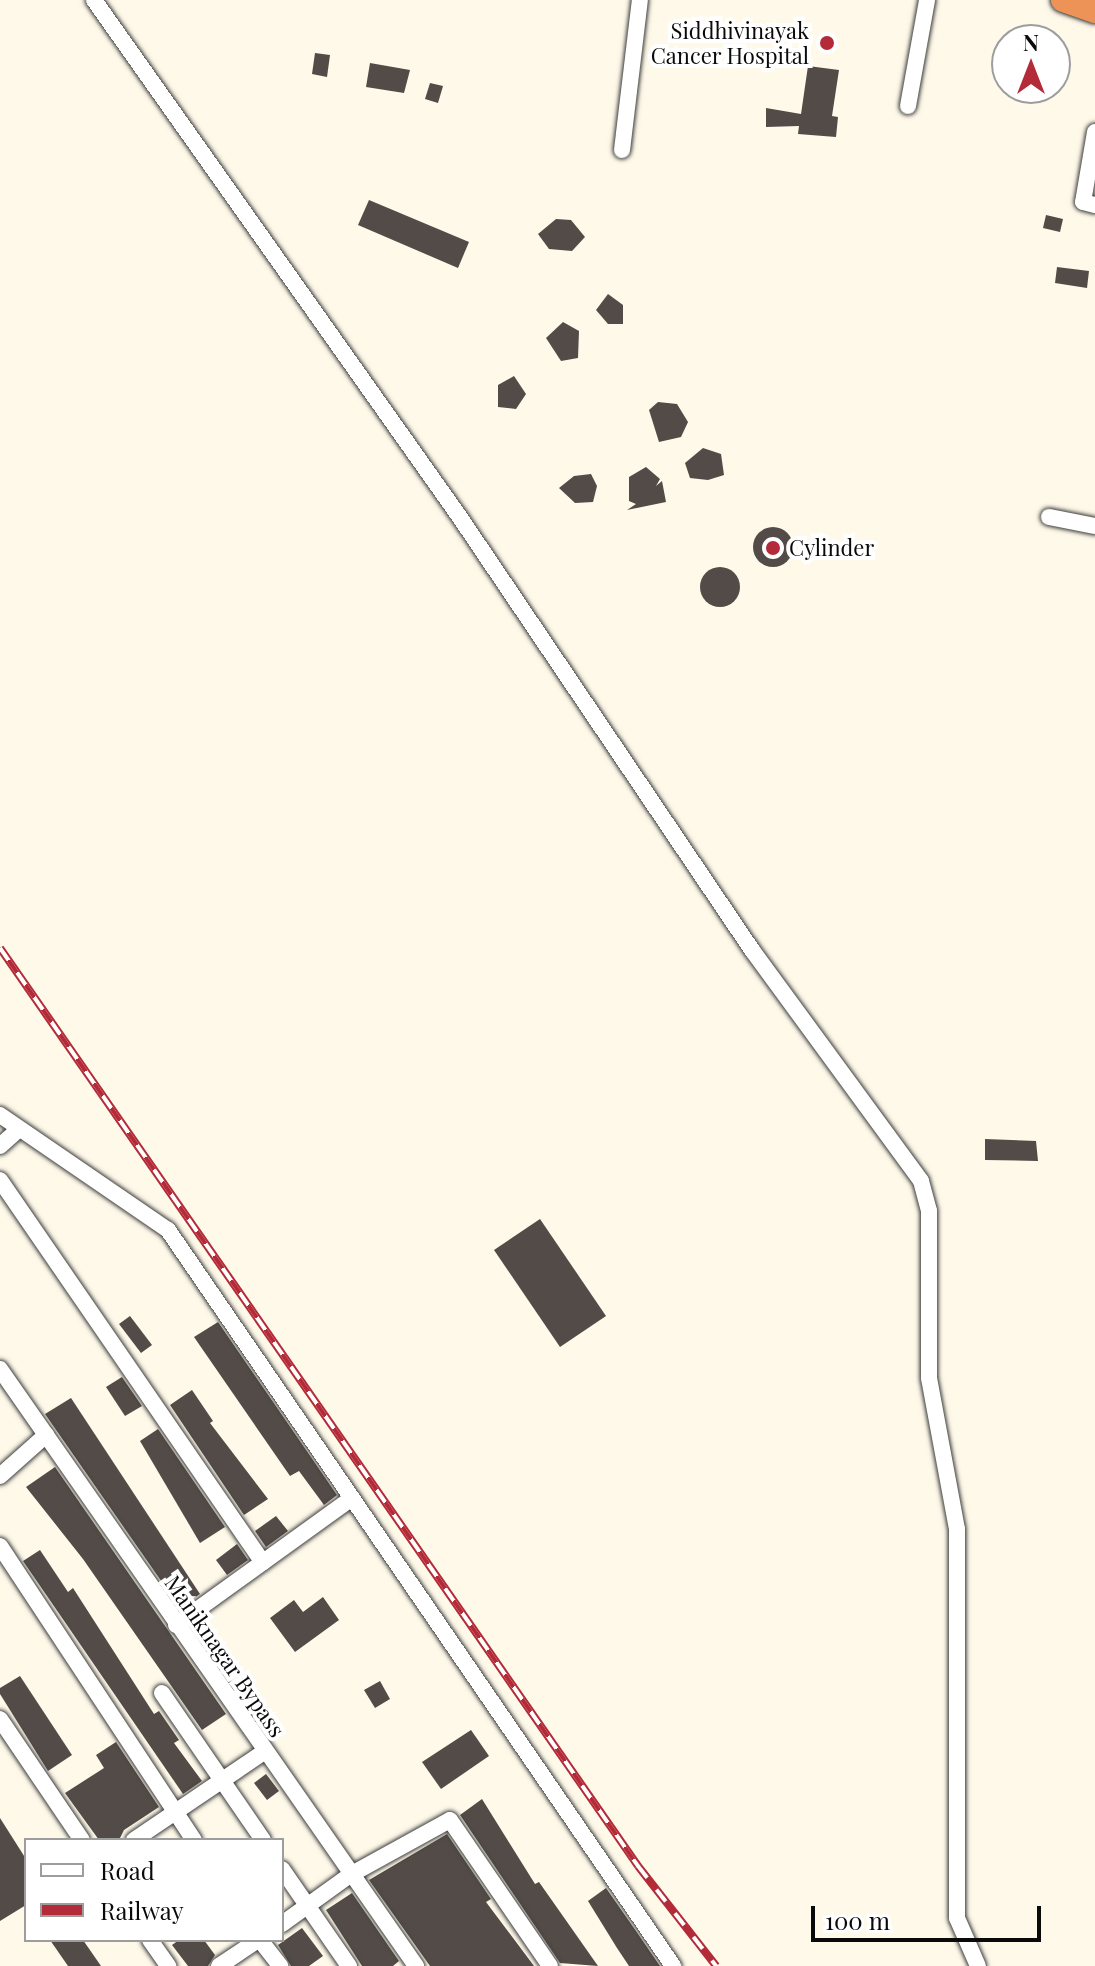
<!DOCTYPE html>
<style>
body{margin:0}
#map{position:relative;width:1095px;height:1966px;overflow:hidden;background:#fef9e9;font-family:"Playfair Display",serif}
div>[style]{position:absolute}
.building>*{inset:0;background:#524b47}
.round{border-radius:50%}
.roads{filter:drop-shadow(0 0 2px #3d3d3d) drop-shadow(0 0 2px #3d3d3d)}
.minor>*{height:16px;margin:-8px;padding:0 8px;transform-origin:8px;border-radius:8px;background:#fff}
.highway>*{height:24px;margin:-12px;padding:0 12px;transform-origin:12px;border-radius:12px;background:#ee9357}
.rail>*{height:8px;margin-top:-4px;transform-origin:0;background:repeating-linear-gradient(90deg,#fff 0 15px,#b32a38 0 30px);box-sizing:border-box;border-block:2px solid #b32a38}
.dots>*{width:22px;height:22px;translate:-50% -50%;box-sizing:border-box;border:4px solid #fff;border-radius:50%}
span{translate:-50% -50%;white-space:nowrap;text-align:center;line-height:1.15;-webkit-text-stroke:8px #fff;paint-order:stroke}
.poi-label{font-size:22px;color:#0a0a0a}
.right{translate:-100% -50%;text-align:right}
.left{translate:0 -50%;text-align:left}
.street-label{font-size:22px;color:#0a0a0a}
.legend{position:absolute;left:24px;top:1838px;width:260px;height:104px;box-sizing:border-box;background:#fff;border:2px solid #9d9d9d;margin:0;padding:10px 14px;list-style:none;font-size:24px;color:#0a0a0a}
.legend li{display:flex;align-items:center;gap:16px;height:40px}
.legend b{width:40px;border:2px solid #9d9d9d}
.north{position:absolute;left:991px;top:24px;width:80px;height:80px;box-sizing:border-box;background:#fff;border:2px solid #9d9d9d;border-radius:50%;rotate:0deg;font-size:22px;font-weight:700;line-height:32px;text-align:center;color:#0a0a0a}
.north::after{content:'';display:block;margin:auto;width:28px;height:36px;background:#b32a38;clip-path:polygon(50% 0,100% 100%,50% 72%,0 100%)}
.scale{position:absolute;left:811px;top:1906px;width:230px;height:36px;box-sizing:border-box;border:4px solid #0a0a0a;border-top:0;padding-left:10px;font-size:24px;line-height:28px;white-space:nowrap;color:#0a0a0a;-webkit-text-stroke:6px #fff;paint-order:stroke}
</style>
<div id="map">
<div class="building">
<i style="clip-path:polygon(315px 53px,330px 55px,327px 77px,312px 74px)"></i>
<i style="clip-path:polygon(370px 63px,410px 70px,404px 93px,366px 87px)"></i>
<i style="clip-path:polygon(808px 66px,839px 70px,832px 116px,838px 117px,836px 137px,798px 134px,799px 126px,766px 127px,766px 108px,801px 114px)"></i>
<i style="clip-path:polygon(430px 83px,443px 86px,438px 103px,425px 99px)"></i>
<i style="clip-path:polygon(369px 200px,469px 242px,458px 268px,358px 225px)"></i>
<i style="clip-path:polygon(1046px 215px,1063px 219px,1060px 232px,1043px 228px)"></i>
<i style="clip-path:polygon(556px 219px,571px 220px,585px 237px,572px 251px,549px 249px,538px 234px)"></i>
<i style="clip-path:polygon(1057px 267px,1089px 271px,1087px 288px,1055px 283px)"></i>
<i style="clip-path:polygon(608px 294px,623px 305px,623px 324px,608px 324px,596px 310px)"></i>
<i style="clip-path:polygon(563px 322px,579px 331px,578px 358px,561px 361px,546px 338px)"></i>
<i style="clip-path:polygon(514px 376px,526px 394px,516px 409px,498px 407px,498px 385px)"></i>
<i style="clip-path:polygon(658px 402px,677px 404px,688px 422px,681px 437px,659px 442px,649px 410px)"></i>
<i style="clip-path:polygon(703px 448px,721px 454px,724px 475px,708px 480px,690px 478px,685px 463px)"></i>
<i style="clip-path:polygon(646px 467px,660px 479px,656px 486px,662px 481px,666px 502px,627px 510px,636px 504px,629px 501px,629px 477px)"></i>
<i style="clip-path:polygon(591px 474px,597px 486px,593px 502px,575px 503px,559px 488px,574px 476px)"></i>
<i class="round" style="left:753px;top:527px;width:40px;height:40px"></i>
<i class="round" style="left:700px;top:567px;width:40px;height:40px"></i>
<i style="clip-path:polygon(985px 1139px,1036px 1141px,1038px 1161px,985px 1160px)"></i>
<i style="clip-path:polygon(540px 1219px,606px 1316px,560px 1347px,494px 1250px)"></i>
<i style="clip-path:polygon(130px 1316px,152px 1345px,141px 1353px,119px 1324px)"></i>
<i style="clip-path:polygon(218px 1322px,337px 1495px,324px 1505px,299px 1471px,290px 1476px,194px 1337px)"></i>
<i style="clip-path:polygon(122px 1377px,142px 1406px,125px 1416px,106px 1387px)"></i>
<i style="clip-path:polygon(192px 1390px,213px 1421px,210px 1423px,268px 1499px,244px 1515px,170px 1405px)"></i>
<i style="clip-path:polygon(71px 1398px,200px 1594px,180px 1608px,45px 1414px)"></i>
<i style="clip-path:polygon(158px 1429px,225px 1527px,200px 1543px,140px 1441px)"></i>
<i style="clip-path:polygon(55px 1467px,226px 1714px,202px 1730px,83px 1559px,26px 1487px)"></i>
<i style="clip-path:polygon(276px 1516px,288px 1531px,266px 1547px,255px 1531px)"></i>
<i style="clip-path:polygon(237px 1544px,248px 1560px,227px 1575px,216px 1560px)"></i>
<i style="clip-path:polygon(40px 1550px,68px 1592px,73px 1588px,154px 1714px,159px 1711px,179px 1740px,174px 1743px,202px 1781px,183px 1794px,23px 1561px)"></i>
<i style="clip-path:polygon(323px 1597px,339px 1620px,295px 1652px,270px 1618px,294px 1600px,303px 1612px)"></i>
<i style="clip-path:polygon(20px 1676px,72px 1755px,48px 1771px,0 1694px,0 1688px)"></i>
<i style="clip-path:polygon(380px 1681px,390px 1699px,375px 1708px,364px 1690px)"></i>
<i style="clip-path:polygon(471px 1730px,489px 1756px,441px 1789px,422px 1762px)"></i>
<i style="clip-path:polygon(116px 1742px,159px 1807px,124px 1830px,119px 1840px,99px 1840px,65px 1793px,104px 1768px,96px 1755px)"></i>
<i style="clip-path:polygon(266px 1774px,279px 1791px,267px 1800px,254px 1783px)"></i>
<i style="clip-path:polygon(482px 1799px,535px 1884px,539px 1882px,598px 1966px,560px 1963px,460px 1815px)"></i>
<i style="clip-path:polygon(0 1818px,26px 1859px,26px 1905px,0 1921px)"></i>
<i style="clip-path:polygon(447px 1834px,491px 1899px,486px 1902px,534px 1966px,430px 1966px,369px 1880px)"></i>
<i style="clip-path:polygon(606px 1888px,636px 1931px,660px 1966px,629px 1966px,617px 1948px,588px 1901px)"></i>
<i style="clip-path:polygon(352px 1893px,399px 1961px,393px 1966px,362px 1966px,326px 1910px)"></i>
<i style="clip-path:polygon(302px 1928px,323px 1956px,309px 1966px,291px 1966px,278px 1945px)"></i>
<i style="clip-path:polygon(50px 1940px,83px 1940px,101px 1966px,68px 1966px)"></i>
<i style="clip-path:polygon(179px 1940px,204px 1940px,215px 1955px,208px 1966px,188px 1966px,172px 1945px)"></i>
</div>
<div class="roads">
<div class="minor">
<i style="left:94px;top:0;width:632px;rotate:54.73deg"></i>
<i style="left:459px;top:516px;width:524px;rotate:55.98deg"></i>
<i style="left:752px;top:950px;width:286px;rotate:53.8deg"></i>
<i style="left:921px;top:1181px;width:31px;rotate:75deg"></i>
<i style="left:929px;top:1211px;width:167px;rotate:90deg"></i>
<i style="left:929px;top:1378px;width:154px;rotate:79.5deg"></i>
<i style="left:957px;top:1529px;width:389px;rotate:90deg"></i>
<i style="left:957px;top:1918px;width:52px;rotate:66.4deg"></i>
<i style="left:908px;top:106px;width:108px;rotate:-79.8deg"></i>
<i style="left:1095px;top:132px;width:71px;rotate:99.7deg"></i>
<i style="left:1083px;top:202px;width:12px;rotate:14deg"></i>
<i style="left:622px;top:150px;width:151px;rotate:-83.2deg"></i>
<i style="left:1049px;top:517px;width:47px;rotate:11.1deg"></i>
<i style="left:0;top:1115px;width:204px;rotate:34.4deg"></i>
<i style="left:168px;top:1230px;width:893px;rotate:55.54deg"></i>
<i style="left:0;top:1146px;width:24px;rotate:-42deg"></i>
<i style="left:0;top:1180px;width:464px;rotate:55.5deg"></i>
<i style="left:0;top:1369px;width:728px;rotate:55.13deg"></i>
<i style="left:0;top:1476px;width:62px;rotate:-41.7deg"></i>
<i style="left:0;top:1546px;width:352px;rotate:56.6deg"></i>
<i style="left:176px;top:1625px;width:217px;rotate:-35.8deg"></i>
<i style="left:162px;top:1693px;width:178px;rotate:55.5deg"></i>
<i style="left:0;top:1719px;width:146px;rotate:55.9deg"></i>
<i style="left:134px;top:1840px;width:157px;rotate:-34.1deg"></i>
<i style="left:282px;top:1869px;width:118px;rotate:55.4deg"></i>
<i style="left:282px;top:1924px;width:84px;rotate:-35.8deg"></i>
<i style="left:350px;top:1875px;width:114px;rotate:-28.8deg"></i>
<i style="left:450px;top:1820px;width:177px;rotate:55.6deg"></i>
<i style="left:150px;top:1940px;width:32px;rotate:55deg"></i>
<i style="left:260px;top:1940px;width:33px;rotate:52deg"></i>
<i style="left:219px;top:1966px;width:47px;rotate:-33.7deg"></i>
</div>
<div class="highway">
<i style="left:1063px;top:0;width:34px;rotate:19deg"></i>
</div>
</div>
<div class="rail">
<i style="left:0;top:948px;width:1118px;rotate:55.2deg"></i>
<i style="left:638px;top:1866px;width:127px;rotate:52deg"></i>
</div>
<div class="dots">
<i style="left:827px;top:43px;background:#b32a38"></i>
<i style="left:773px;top:548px;background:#b32a38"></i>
</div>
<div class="poi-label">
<span class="right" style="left:809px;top:43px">Siddhivinayak<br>Cancer Hospital</span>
<span class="left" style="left:789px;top:548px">Cylinder</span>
</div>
<div class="street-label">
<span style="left:225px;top:1656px;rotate:55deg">Maniknagar Bypass</span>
</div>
<ul class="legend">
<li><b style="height:10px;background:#fff"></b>Road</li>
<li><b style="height:10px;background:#b32a38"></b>Railway</li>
</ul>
<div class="north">N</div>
<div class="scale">100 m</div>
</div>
